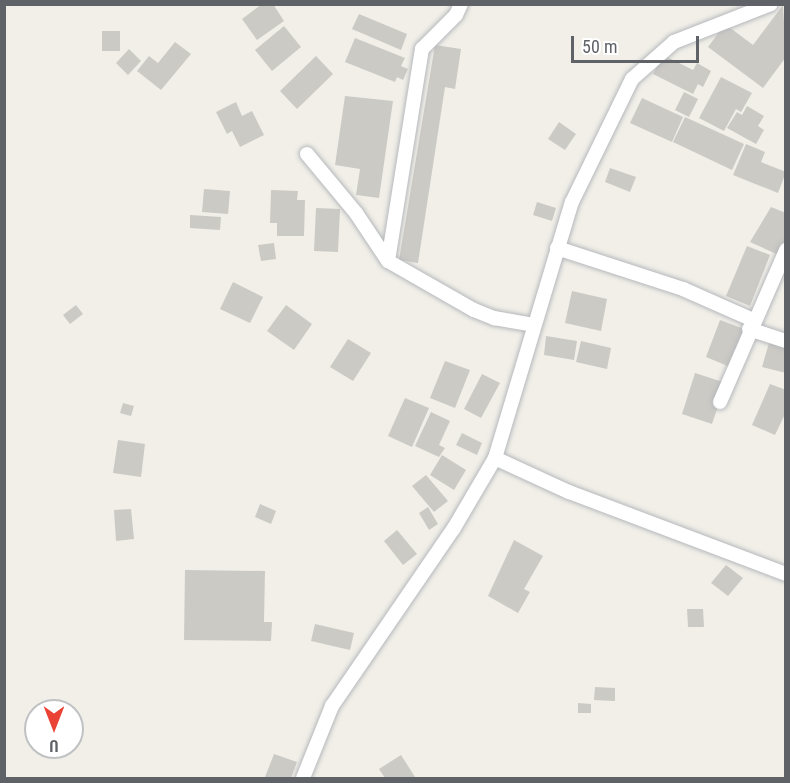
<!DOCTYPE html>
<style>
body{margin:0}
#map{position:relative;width:790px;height:783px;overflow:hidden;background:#f1efe8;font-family:"Roboto Condensed",sans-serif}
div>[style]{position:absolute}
.building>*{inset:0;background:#cccac5}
.roads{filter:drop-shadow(0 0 2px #b5b8bc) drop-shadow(0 0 2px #b5b8bc)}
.street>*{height:14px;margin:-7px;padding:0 7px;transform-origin:7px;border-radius:7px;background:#fff}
span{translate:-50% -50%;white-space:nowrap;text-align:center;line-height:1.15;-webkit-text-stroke:4.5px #fff;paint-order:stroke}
.frame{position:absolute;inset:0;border:6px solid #5f6368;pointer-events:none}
.north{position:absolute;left:24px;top:699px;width:60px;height:60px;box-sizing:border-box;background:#fff;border:2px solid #bfc1c3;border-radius:50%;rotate:180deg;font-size:16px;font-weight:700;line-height:24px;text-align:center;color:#5f6368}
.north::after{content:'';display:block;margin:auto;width:21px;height:27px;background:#ea4335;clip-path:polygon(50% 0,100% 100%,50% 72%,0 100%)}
.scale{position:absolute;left:571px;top:36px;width:128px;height:27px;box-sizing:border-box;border:3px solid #5f6368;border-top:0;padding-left:8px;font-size:18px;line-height:21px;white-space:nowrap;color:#5f6368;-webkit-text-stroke:4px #fff;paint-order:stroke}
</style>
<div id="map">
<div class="building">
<i style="clip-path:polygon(262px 4px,273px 4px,284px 21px,257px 40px,242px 19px)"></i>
<i style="clip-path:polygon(783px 5px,786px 57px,763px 88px,708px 47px,725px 24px,753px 45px)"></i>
<i style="clip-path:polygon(359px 14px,407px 34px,401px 50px,352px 29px)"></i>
<i style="clip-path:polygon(284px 26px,301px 47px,272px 71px,255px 50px)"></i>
<i style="clip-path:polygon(102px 31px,120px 31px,120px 51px,102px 51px)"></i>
<i style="clip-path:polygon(355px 38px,405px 58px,401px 66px,408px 69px,403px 80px,397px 77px,395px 82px,345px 62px)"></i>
<i style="clip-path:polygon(175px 42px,191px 54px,161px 90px,137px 71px,149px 56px,158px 63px)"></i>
<i style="clip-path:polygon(435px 45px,461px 49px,455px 89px,445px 87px,418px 263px,399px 260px)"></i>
<i style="clip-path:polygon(129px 49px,141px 61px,128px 75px,116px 63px)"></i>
<i style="clip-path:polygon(663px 55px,693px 70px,697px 63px,711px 71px,703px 87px,698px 84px,693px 94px,653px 74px)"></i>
<i style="clip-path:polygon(316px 56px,333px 74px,297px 109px,280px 91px)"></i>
<i style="clip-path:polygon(721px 77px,752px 93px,741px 112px,736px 109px,724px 131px,699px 118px)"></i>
<i style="clip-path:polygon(684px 92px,698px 99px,689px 117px,675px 110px)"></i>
<i style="clip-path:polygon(345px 96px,393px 101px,379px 198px,356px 195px,360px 169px,335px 165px)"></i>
<i style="clip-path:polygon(642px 98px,683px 117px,672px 142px,630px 123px)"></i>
<i style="clip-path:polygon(236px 102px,242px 116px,252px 111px,264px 135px,240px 147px,232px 131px,227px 134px,216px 112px)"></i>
<i style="clip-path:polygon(747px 106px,764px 116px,758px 126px,764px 130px,756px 144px,727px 128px,737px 112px,742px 115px)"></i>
<i style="clip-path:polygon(685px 117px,744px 144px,732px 170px,673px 142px)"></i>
<i style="clip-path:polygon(559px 122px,576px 134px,565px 150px,548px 139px)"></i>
<i style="clip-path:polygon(746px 144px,765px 152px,761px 162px,786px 172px,778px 193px,733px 175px)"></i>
<i style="clip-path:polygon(610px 168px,636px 177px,630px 192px,605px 182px)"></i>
<i style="clip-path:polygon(204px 189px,230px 191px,228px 214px,202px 212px)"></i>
<i style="clip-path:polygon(271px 190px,298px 191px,297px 200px,305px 200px,304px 236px,277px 236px,277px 223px,270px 223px)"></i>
<i style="clip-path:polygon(537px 202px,556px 208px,552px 221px,533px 215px)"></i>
<i style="clip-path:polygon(771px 207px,786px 213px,786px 246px,781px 256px,750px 242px)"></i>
<i style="clip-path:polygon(316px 208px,340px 209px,338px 252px,314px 251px)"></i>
<i style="clip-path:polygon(190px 215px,221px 217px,220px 230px,190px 228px)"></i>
<i style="clip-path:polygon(274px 243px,276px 259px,261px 261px,258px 245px)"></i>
<i style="clip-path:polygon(747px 246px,770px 255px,750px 306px,726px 296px)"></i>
<i style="clip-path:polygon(233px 282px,263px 297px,250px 323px,220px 309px)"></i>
<i style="clip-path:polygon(572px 291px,607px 299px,601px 331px,565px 323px)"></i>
<i style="clip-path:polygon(76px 305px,83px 314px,70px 324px,63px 315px)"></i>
<i style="clip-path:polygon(286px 305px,312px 324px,294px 350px,267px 331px)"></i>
<i style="clip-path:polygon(720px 320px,744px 329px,730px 367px,706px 357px)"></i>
<i style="clip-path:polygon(546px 336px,577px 341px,574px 360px,544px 355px)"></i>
<i style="clip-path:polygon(348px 339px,371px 353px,353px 381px,330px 367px)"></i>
<i style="clip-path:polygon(581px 341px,611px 348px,607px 369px,576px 362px)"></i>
<i style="clip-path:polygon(769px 343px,786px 348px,786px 373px,762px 367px)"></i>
<i style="clip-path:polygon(445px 361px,470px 370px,455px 408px,430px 398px)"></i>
<i style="clip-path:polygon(695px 373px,726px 383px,712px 424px,682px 414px)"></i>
<i style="clip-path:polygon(482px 374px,500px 383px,481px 418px,464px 409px)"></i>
<i style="clip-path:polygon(770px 384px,786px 390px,786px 412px,775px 435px,752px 425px)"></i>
<i style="clip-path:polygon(405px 398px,429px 408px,412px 447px,388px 436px)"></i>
<i style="clip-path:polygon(123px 403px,134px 406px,131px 416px,120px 413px)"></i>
<i style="clip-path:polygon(431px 412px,450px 421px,439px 445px,445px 448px,439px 457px,415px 446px)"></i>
<i style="clip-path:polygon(462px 433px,482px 443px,477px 455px,456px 445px)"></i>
<i style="clip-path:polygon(118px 440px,145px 444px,141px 477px,113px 473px)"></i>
<i style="clip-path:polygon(442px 455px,466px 470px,454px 490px,430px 475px)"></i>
<i style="clip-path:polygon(426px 475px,448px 501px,434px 512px,412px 486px)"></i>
<i style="clip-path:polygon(260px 504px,276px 511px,271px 524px,255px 517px)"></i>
<i style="clip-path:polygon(428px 507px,438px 524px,429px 530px,419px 513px)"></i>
<i style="clip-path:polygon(131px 509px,134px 539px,116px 541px,114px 510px)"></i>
<i style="clip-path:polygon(397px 530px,417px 554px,403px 565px,384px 541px)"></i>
<i style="clip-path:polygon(514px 540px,543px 556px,524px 589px,530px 592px,518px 613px,488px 596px)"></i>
<i style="clip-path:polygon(726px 565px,743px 578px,728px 596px,711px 583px)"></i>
<i style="clip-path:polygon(185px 570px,265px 571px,264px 622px,272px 622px,271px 641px,184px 640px)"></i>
<i style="clip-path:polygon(687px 609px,703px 609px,704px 627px,688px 627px)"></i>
<i style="clip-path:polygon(315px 624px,354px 633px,350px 650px,311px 641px)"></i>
<i style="clip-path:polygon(595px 687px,615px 688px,615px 701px,594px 700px)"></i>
<i style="clip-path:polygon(578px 703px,591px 704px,591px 713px,578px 713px)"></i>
<i style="clip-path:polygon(274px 754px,297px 762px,291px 778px,265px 777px)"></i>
<i style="clip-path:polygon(401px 755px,415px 777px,385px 778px,379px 769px)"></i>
</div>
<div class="roads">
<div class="street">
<i style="left:307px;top:154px;width:77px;rotate:50.3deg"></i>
<i style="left:356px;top:213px;width:58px;rotate:56.3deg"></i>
<i style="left:388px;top:261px;width:99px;rotate:29.7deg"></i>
<i style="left:474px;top:310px;width:22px;rotate:22deg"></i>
<i style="left:494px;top:318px;width:40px;rotate:10deg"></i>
<i style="left:557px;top:248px;width:133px;rotate:18deg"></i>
<i style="left:683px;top:289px;width:77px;rotate:23.9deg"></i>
<i style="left:388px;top:261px;width:215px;rotate:-80.9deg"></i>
<i style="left:422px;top:49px;width:48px;rotate:-45deg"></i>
<i style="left:456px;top:15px;width:12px;rotate:-66deg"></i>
<i style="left:749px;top:329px;width:39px;rotate:18deg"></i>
<i style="left:720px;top:402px;width:166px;rotate:-66.5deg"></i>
<i style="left:495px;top:458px;width:81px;rotate:24.7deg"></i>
<i style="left:569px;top:492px;width:232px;rotate:20.7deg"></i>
<i style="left:303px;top:778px;width:78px;rotate:-68.1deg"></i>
<i style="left:332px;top:706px;width:216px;rotate:-55.6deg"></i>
<i style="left:454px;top:528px;width:81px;rotate:-59.6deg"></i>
<i style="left:495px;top:458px;width:267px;rotate:-73.3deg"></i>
<i style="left:572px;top:202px;width:137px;rotate:-64deg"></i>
<i style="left:632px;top:79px;width:56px;rotate:-41.4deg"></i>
<i style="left:674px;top:42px;width:104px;rotate:-21.4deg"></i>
</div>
</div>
<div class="frame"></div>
<div class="north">U</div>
<div class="scale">50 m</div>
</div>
